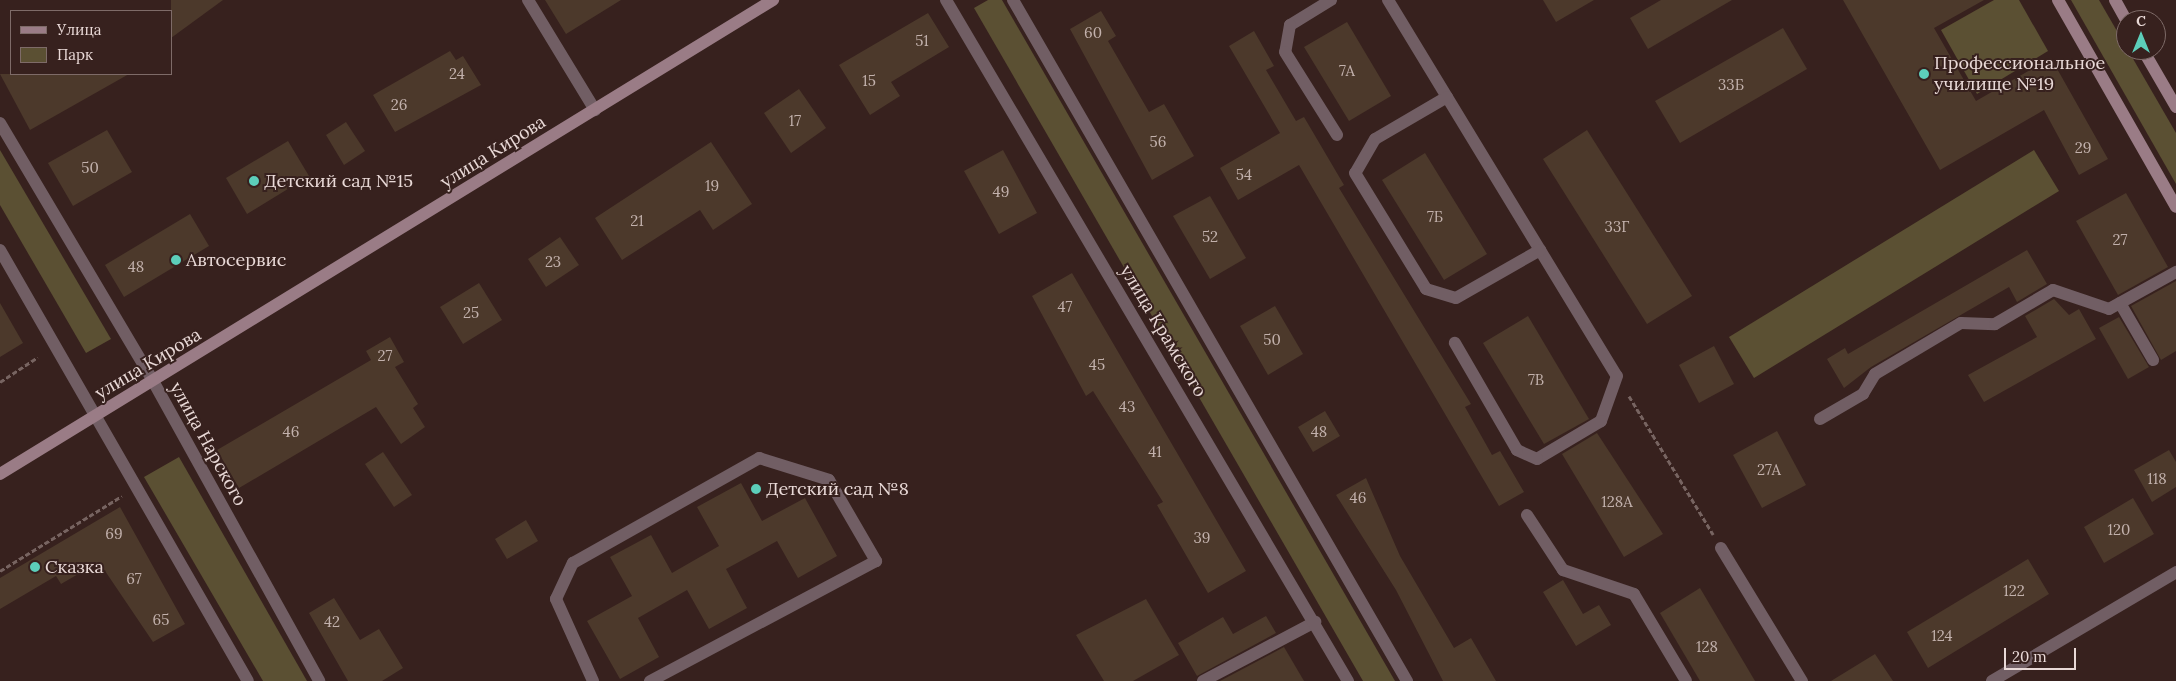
<!DOCTYPE html>
<meta charset="utf-8">
<style>
body{margin:0}
#map{position:relative;width:2176px;height:681px;overflow:hidden;background:#37211e;font-family:Lora,serif}
div>[style]{position:absolute}
.green>*{inset:0;background:#5b5033}
.building>*{inset:0;background:#4c392b}
.path>*{height:3px;margin-top:-1.5px;transform-origin:0;background:repeating-linear-gradient(90deg,#776461 0 5px,transparent 0 7.5px)}
.service>*{height:12px;margin:-6px;padding:0 6px;transform-origin:6px;border-radius:6px;background:#715e64}
.minor>*{height:12px;margin:-6px;padding:0 6px;transform-origin:6px;border-radius:6px;background:#715e64}
.secondary>*{height:12px;margin:-6px;padding:0 6px;transform-origin:6px;border-radius:6px;background:#9a7c86}
.dots>*{width:14px;height:14px;translate:-50% -50%;box-sizing:border-box;border:2px solid #37211e;border-radius:50%}
span{translate:-50% -50%;white-space:nowrap;text-align:center;line-height:1.15;-webkit-text-stroke:4px #37211e;paint-order:stroke}
.number-label{font-size:15px;color:#c2b1ac}
.number-label span{-webkit-text-stroke-width:0}
.poi-label{font-size:18px;color:#e9d9d7}
.left{translate:0 -50%;text-align:left}
.street-label{font-size:18px;color:#e9d9d7}
.legend{position:absolute;left:10px;top:10px;width:162px;height:65px;box-sizing:border-box;background:#37211e;border:1px solid #7e6b68;margin:0;padding:6px 9px;list-style:none;font-size:15px;color:#e9d9d7}
.legend li{display:flex;align-items:center;gap:10px;height:25px}
.legend b{width:25px;border:1px solid #7e6b68}
.north{position:absolute;left:2116px;top:10px;width:50px;height:50px;box-sizing:border-box;background:#37211e;border:1px solid #7e6b68;border-radius:50%;rotate:0deg;font-size:14px;font-weight:700;line-height:20px;text-align:center;color:#e9d9d7}
.north::after{content:'';display:block;margin:auto;width:18px;height:22px;background:#5cceba;clip-path:polygon(50% 0,100% 100%,50% 72%,0 100%)}
.scale{position:absolute;left:2004px;top:648px;width:72px;height:22px;box-sizing:border-box;border:2px solid #e9d9d7;border-top:0;padding-left:6px;font-size:15px;line-height:18px;white-space:nowrap;color:#e9d9d7;-webkit-text-stroke:4px #37211e;paint-order:stroke}
</style>
<div id="map">
<div class="green">
<i style="clip-path:polygon(988px 0,1002px 0,1395px 681px,1363px 681px,974px 8px)"></i>
<i style="clip-path:polygon(1994px 0,2019px 0,2048px 51px,1977px 94px,1941px 30px)"></i>
<i style="clip-path:polygon(2071px 0,2099px 0,2176px 133px,2176px 184px)"></i>
<i style="clip-path:polygon(0 150px,111px 339px,86px 353px,0 205px)"></i>
<i style="clip-path:polygon(2034px 150px,2059px 191px,1754px 378px,1729px 337px)"></i>
<i style="clip-path:polygon(179px 457px,307px 681px,263px 681px,144px 477px)"></i>
</div>
<div class="building">
<i style="clip-path:polygon(171px 0,223px 0,171px 38px)"></i>
<i style="clip-path:polygon(545px 0,621px 0,566px 34px)"></i>
<i style="clip-path:polygon(1543px 0,1594px 0,1556px 22px)"></i>
<i style="clip-path:polygon(1661px 0,1732px 0,1648px 49px,1630px 18px)"></i>
<i style="clip-path:polygon(1843px 0,1984px 0,1934px 28px,1976px 101px,2051px 58px,2108px 159px,2079px 175px,2044px 110px,1940px 170px)"></i>
<i style="clip-path:polygon(1101px 11px,1116px 36px,1108px 41px,1149px 112px,1164px 104px,1194px 156px,1152px 180px,1070px 29px)"></i>
<i style="clip-path:polygon(928px 13px,949px 47px,891px 82px,900px 96px,870px 115px,839px 65px)"></i>
<i style="clip-path:polygon(1347px 22px,1391px 96px,1349px 121px,1304px 47px)"></i>
<i style="clip-path:polygon(1783px 28px,1807px 69px,1680px 143px,1655px 101px)"></i>
<i style="clip-path:polygon(1254px 31px,1274px 66px,1266px 70px,1296px 121px,1304px 117px,1344px 185px,1339px 188px,1471px 404px,1465px 407px,1492px 455px,1500px 451px,1524px 492px,1499px 506px,1299px 165px,1238px 200px,1220px 168px,1280px 133px,1229px 46px)"></i>
<i style="clip-path:polygon(450px 51px,456px 60px,463px 56px,481px 85px,395px 132px,373px 95px)"></i>
<i style="clip-path:polygon(0 74px,129px 74px,30px 130px)"></i>
<i style="clip-path:polygon(799px 89px,826px 128px,791px 153px,764px 113px)"></i>
<i style="clip-path:polygon(346px 122px,365px 151px,344px 165px,326px 135px)"></i>
<i style="clip-path:polygon(107px 130px,132px 172px,73px 206px,48px 163px)"></i>
<i style="clip-path:polygon(1587px 130px,1692px 296px,1647px 324px,1543px 159px)"></i>
<i style="clip-path:polygon(288px 141px,309px 176px,247px 214px,226px 178px)"></i>
<i style="clip-path:polygon(711px 142px,752px 204px,713px 230px,700px 210px,622px 260px,595px 218px)"></i>
<i style="clip-path:polygon(1003px 150px,1037px 213px,999px 234px,964px 171px)"></i>
<i style="clip-path:polygon(1425px 153px,1487px 254px,1444px 280px,1382px 180px)"></i>
<i style="clip-path:polygon(2126px 193px,2168px 267px,2118px 295px,2076px 221px)"></i>
<i style="clip-path:polygon(1210px 196px,1246px 258px,1210px 279px,1173px 216px)"></i>
<i style="clip-path:polygon(190px 214px,209px 246px,124px 297px,105px 265px)"></i>
<i style="clip-path:polygon(560px 237px,579px 265px,546px 287px,528px 259px)"></i>
<i style="clip-path:polygon(2027px 250px,2047px 284px,2017px 302px,2009px 287px,1871px 367px,1844px 388px,1827px 359px,1845px 348px,1848px 354px)"></i>
<i style="clip-path:polygon(1072px 273px,1246px 571px,1208px 593px,1157px 505px,1163px 502px,1093px 391px,1086px 396px,1032px 296px)"></i>
<i style="clip-path:polygon(2176px 281px,2176px 351px,2161px 360px,2131px 306px)"></i>
<i style="clip-path:polygon(479px 283px,502px 320px,463px 344px,440px 307px)"></i>
<i style="clip-path:polygon(2054px 299px,2069px 315px,2079px 309px,2096px 339px,1984px 402px,1968px 375px,2037px 337px,2025px 316px)"></i>
<i style="clip-path:polygon(0 303px,23px 343px,0 357px)"></i>
<i style="clip-path:polygon(1275px 306px,1303px 354px,1268px 375px,1240px 326px)"></i>
<i style="clip-path:polygon(1528px 316px,1589px 419px,1544px 444px,1483px 343px)"></i>
<i style="clip-path:polygon(2119px 317px,2149px 367px,2128px 379px,2099px 328px)"></i>
<i style="clip-path:polygon(390px 337px,404px 362px,395px 367px,418px 404px,413px 408px,425px 427px,401px 444px,376px 407px,239px 488px,217px 450px,371px 360px,366px 351px)"></i>
<i style="clip-path:polygon(1714px 346px,1734px 384px,1699px 403px,1679px 365px)"></i>
<i style="clip-path:polygon(1325px 411px,1340px 436px,1313px 452px,1298px 427px)"></i>
<i style="clip-path:polygon(1777px 431px,1806px 485px,1762px 508px,1733px 455px)"></i>
<i style="clip-path:polygon(1597px 433px,1663px 534px,1624px 557px,1562px 454px)"></i>
<i style="clip-path:polygon(2169px 450px,2176px 462px,2176px 487px,2152px 502px,2134px 470px)"></i>
<i style="clip-path:polygon(383px 452px,412px 495px,394px 507px,365px 464px)"></i>
<i style="clip-path:polygon(1366px 478px,1400px 556px,1454px 648px,1471px 638px,1496px 681px,1443px 681px,1396px 590px,1336px 495px)"></i>
<i style="clip-path:polygon(741px 483px,762px 521px,805px 498px,837px 556px,798px 578px,777px 541px,726px 569px,747px 608px,709px 629px,687px 590px,638px 618px,659px 657px,620px 679px,587px 621px,632px 596px,610px 557px,651px 535px,672px 573px,719px 546px,697px 507px)"></i>
<i style="clip-path:polygon(2133px 498px,2154px 534px,2104px 563px,2084px 527px)"></i>
<i style="clip-path:polygon(120px 507px,185px 624px,153px 642px,99px 562px,61px 584px,56px 576px,0 609px,0 578px)"></i>
<i style="clip-path:polygon(526px 520px,538px 541px,507px 559px,495px 539px)"></i>
<i style="clip-path:polygon(2028px 559px,2049px 594px,1928px 668px,1907px 632px)"></i>
<i style="clip-path:polygon(1563px 580px,1583px 614px,1599px 605px,1611px 625px,1576px 646px,1543px 592px)"></i>
<i style="clip-path:polygon(1700px 588px,1755px 681px,1700px 681px,1660px 613px)"></i>
<i style="clip-path:polygon(334px 598px,360px 640px,379px 629px,403px 668px,382px 681px,348px 681px,309px 613px)"></i>
<i style="clip-path:polygon(1146px 599px,1179px 655px,1133px 681px,1104px 681px,1076px 635px)"></i>
<i style="clip-path:polygon(1266px 616px,1276px 633px,1197px 676px,1178px 643px,1223px 617px,1233px 634px)"></i>
<i style="clip-path:polygon(1284px 647px,1304px 681px,1220px 681px)"></i>
<i style="clip-path:polygon(1875px 654px,1893px 681px,1831px 681px)"></i>
</div>
<div class="path">
<i style="left:0;top:382px;width:45px;rotate:-33.3deg"></i>
<i style="left:1629px;top:396px;width:162px;rotate:58.7deg"></i>
<i style="left:0;top:571px;width:143px;rotate:-31.6deg"></i>
</div>
<div class="service">
<i style="left:528px;top:0;width:129px;rotate:58.7deg"></i>
<i style="left:1331px;top:0;width:48px;rotate:148.6deg"></i>
<i style="left:1290px;top:25px;width:27px;rotate:100deg"></i>
<i style="left:1285px;top:52px;width:98px;rotate:57.9deg"></i>
<i style="left:1388px;top:0;width:440px;rotate:58.7deg"></i>
<i style="left:1617px;top:376px;width:48px;rotate:109.6deg"></i>
<i style="left:1601px;top:421px;width:74px;rotate:149.3deg"></i>
<i style="left:1537px;top:459px;width:22px;rotate:-156deg"></i>
<i style="left:1517px;top:450px;width:124px;rotate:-120.1deg"></i>
<i style="left:1447px;top:97px;width:83px;rotate:149.7deg"></i>
<i style="left:1375px;top:139px;width:39px;rotate:120deg"></i>
<i style="left:1355px;top:173px;width:136px;rotate:58.5deg"></i>
<i style="left:1426px;top:289px;width:31px;rotate:17deg"></i>
<i style="left:1456px;top:298px;width:97px;rotate:-29.7deg"></i>
<i style="left:2120px;top:303px;width:66px;rotate:59.9deg"></i>
<i style="left:1820px;top:419px;width:50px;rotate:-30.2deg"></i>
<i style="left:1863px;top:394px;width:23px;rotate:-59deg"></i>
<i style="left:1875px;top:374px;width:100px;rotate:-30.7deg"></i>
<i style="left:1961px;top:323px;width:34px;rotate:2deg"></i>
<i style="left:1995px;top:324px;width:67px;rotate:-30.4deg"></i>
<i style="left:2053px;top:290px;width:59px;rotate:18.7deg"></i>
<i style="left:2109px;top:309px;width:77px;rotate:-28.9deg"></i>
<i style="left:1527px;top:515px;width:66px;rotate:56.8deg"></i>
<i style="left:1563px;top:570px;width:75px;rotate:18.7deg"></i>
<i style="left:1634px;top:594px;width:101px;rotate:59.1deg"></i>
<i style="left:1721px;top:548px;width:156px;rotate:58.7deg"></i>
<i style="left:593px;top:681px;width:90px;rotate:-114.3deg"></i>
<i style="left:556px;top:599px;width:40px;rotate:-65deg"></i>
<i style="left:573px;top:563px;width:214px;rotate:-29.4deg"></i>
<i style="left:759px;top:458px;width:73px;rotate:17.4deg"></i>
<i style="left:829px;top:480px;width:94px;rotate:59.9deg"></i>
<i style="left:876px;top:561px;width:256px;rotate:152deg"></i>
<i style="left:1203px;top:681px;width:127px;rotate:-27.8deg"></i>
</div>
<div class="minor">
<i style="left:946px;top:0;width:791px;rotate:59.45deg"></i>
<i style="left:1013px;top:0;width:787px;rotate:59.95deg"></i>
<i style="left:0;top:123px;width:300px;rotate:59.3deg"></i>
<i style="left:153px;top:381px;width:343px;rotate:61deg"></i>
<i style="left:0;top:250px;width:497px;rotate:60.1deg"></i>
<i style="left:1992px;top:681px;width:214px;rotate:-30.6deg"></i>
</div>
<div class="secondary">
<i style="left:2058px;top:0;width:238px;rotate:60.3deg"></i>
<i style="left:2115px;top:0;width:23px;rotate:61deg"></i>
<i style="left:2143px;top:50px;width:66px;rotate:59.9deg"></i>
<i style="left:0;top:474px;width:907px;rotate:-31.52deg"></i>
</div>
<div class="dots">
<i style="left:1924px;top:74px;background:#5cceba"></i>
<i style="left:254px;top:181px;background:#5cceba"></i>
<i style="left:176px;top:260px;background:#5cceba"></i>
<i style="left:756px;top:489px;background:#5cceba"></i>
<i style="left:35px;top:567px;background:#5cceba"></i>
</div>
<div class="number-label">
<span style="left:1093px;top:33px">60</span>
<span style="left:922px;top:41px">51</span>
<span style="left:1347px;top:71px">7А</span>
<span style="left:457px;top:74px">24</span>
<span style="left:869px;top:81px">15</span>
<span style="left:1731px;top:85px">33Б</span>
<span style="left:399px;top:105px">26</span>
<span style="left:795px;top:121px">17</span>
<span style="left:1158px;top:142px">56</span>
<span style="left:2083px;top:148px">29</span>
<span style="left:90px;top:168px">50</span>
<span style="left:1244px;top:175px">54</span>
<span style="left:712px;top:186px">19</span>
<span style="left:1001px;top:192px">49</span>
<span style="left:1435px;top:217px">7Б</span>
<span style="left:637px;top:221px">21</span>
<span style="left:1617px;top:227px">33Г</span>
<span style="left:1210px;top:237px">52</span>
<span style="left:2120px;top:240px">27</span>
<span style="left:553px;top:262px">23</span>
<span style="left:136px;top:267px">48</span>
<span style="left:1065px;top:307px">47</span>
<span style="left:471px;top:313px">25</span>
<span style="left:1272px;top:340px">50</span>
<span style="left:385px;top:356px">27</span>
<span style="left:1097px;top:365px">45</span>
<span style="left:1536px;top:380px">7В</span>
<span style="left:1127px;top:407px">43</span>
<span style="left:291px;top:432px">46</span>
<span style="left:1319px;top:432px">48</span>
<span style="left:1155px;top:452px">41</span>
<span style="left:1769px;top:470px">27А</span>
<span style="left:2157px;top:479px">118</span>
<span style="left:1358px;top:498px">46</span>
<span style="left:1617px;top:502px">128А</span>
<span style="left:2119px;top:530px">120</span>
<span style="left:114px;top:534px">69</span>
<span style="left:1202px;top:538px">39</span>
<span style="left:134px;top:579px">67</span>
<span style="left:2014px;top:591px">122</span>
<span style="left:161px;top:620px">65</span>
<span style="left:332px;top:622px">42</span>
<span style="left:1942px;top:636px">124</span>
<span style="left:1707px;top:647px">128</span>
</div>
<div class="poi-label">
<span class="left" style="left:1934px;top:74px">Профессиональное<br>училище №19</span>
<span class="left" style="left:264px;top:181px">Детский сад №15</span>
<span class="left" style="left:186px;top:260px">Автосервис</span>
<span class="left" style="left:766px;top:489px">Детский сад №8</span>
<span class="left" style="left:45px;top:567px">Сказка</span>
</div>
<div class="street-label">
<span style="left:493px;top:152px;rotate:-32deg">улица Кирова</span>
<span style="left:1163px;top:331px;rotate:59deg">улица Крамского</span>
<span style="left:148px;top:364px;rotate:-31deg">улица Кирова</span>
<span style="left:208px;top:444px;rotate:61deg">улица Нарского</span>
</div>
<ul class="legend">
<li><b style="height:6px;background:#9a7c86"></b>Улица</li>
<li><b style="height:14px;background:#5b5033"></b>Парк</li>
</ul>
<div class="north">С</div>
<div class="scale">20 m</div>
</div>
